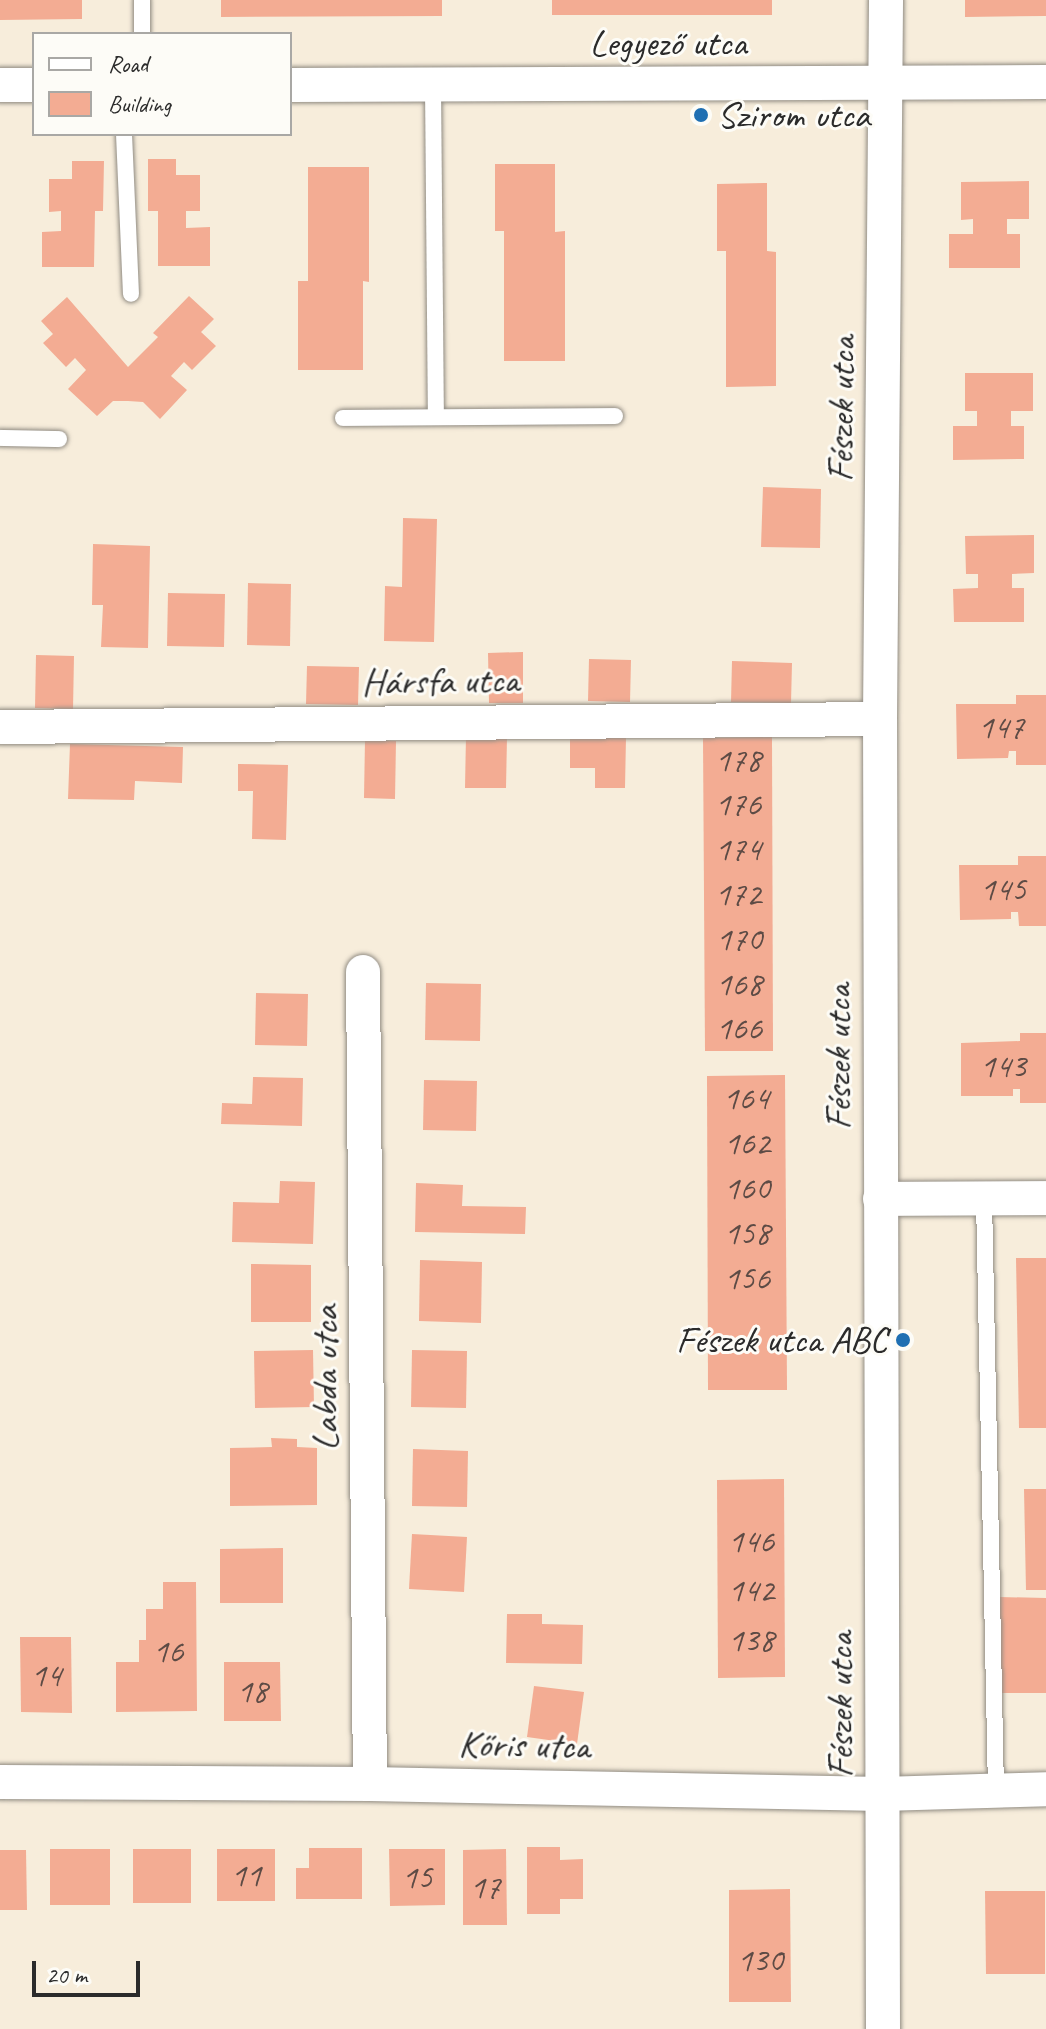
<!DOCTYPE html>
<meta charset="utf-8">
<style>
body{margin:0}
#map{position:relative;width:1046px;height:2029px;overflow:hidden;background:#f7eddb;font-family:Caveat,sans-serif}
div>[style]{position:absolute}
.building>*{inset:0;background:#f3ac93}
.roads{filter:drop-shadow(0 0 2px #918c83) drop-shadow(0 0 2px #918c83)}
.service>*{height:16px;margin:-8px;padding:0 8px;transform-origin:8px;border-radius:8px;background:#fff}
.minor>*{height:34px;margin:-17px;padding:0 17px;transform-origin:17px;border-radius:17px;background:#fff}
.dots>*{width:22px;height:22px;translate:-50% -50%;box-sizing:border-box;border:4px solid #fdfcf7;border-radius:50%}
span{translate:-50% -50%;white-space:nowrap;text-align:center;line-height:1.15;-webkit-text-stroke:6px #fdfcf7;paint-order:stroke}
.number-label{font-size:34px;color:#5d4b45}
.number-label span{-webkit-text-stroke-width:0}
.street-label{font-size:38px;color:#2b2b2b}
.poi-label{font-size:38px;color:#2b2b2b}
.left{translate:0 -50%;text-align:left}
.right{translate:-100% -50%;text-align:right}
.legend{position:absolute;left:32px;top:32px;width:260px;height:104px;box-sizing:border-box;background:#fdfcf7;border:2px solid #a9a8a5;margin:0;padding:10px 14px;list-style:none;font-size:24px;color:#2b2b2b}
.legend li{display:flex;align-items:center;gap:16px;height:40px}
.legend b{width:40px;border:2px solid #a9a8a5}
.scale{position:absolute;left:32px;top:1961px;width:108px;height:36px;box-sizing:border-box;border:4px solid #2b2b2b;border-top:0;padding-left:10px;font-size:24px;line-height:28px;white-space:nowrap;color:#2b2b2b;-webkit-text-stroke:6px #fdfcf7;paint-order:stroke}
</style>
<div id="map">
<div class="building">
<i style="clip-path:polygon(0 0,82px 0,82px 19px,0 20px)"></i>
<i style="clip-path:polygon(221px 0,442px 0,442px 16px,221px 17px)"></i>
<i style="clip-path:polygon(552px 0,772px 0,772px 15px,552px 15px)"></i>
<i style="clip-path:polygon(965px 0,1046px 0,1046px 16px,965px 17px)"></i>
<i style="clip-path:polygon(148px 159px,176px 159px,176px 175px,200px 175px,200px 211px,186px 211px,186px 228px,210px 227px,210px 266px,158px 266px,158px 211px,148px 211px)"></i>
<i style="clip-path:polygon(72px 161px,104px 161px,103px 211px,95px 211px,94px 267px,42px 267px,42px 232px,61px 231px,61px 211px,49px 212px,49px 179px,72px 179px)"></i>
<i style="clip-path:polygon(495px 164px,555px 164px,555px 232px,565px 231px,565px 361px,504px 361px,504px 231px,495px 231px)"></i>
<i style="clip-path:polygon(308px 167px,369px 167px,369px 282px,363px 281px,363px 370px,298px 370px,298px 281px,308px 281px)"></i>
<i style="clip-path:polygon(1029px 181px,1029px 219px,1007px 219px,1007px 234px,1020px 234px,1020px 268px,949px 268px,949px 234px,973px 234px,973px 219px,961px 220px,961px 182px)"></i>
<i style="clip-path:polygon(767px 183px,767px 251px,776px 252px,776px 386px,726px 387px,726px 251px,717px 251px,717px 184px)"></i>
<i style="clip-path:polygon(189px 296px,214px 319px,201px 332px,216px 346px,192px 370px,184px 362px,171px 376px,187px 390px,160px 419px,143px 402px,128px 401px,113px 401px,97px 416px,68px 389px,86px 370px,75px 358px,66px 367px,43px 343px,53px 334px,41px 321px,67px 297px,128px 367px,158px 337px,153px 333px)"></i>
<i style="clip-path:polygon(965px 373px,1033px 373px,1033px 411px,1011px 411px,1011px 426px,1024px 426px,1024px 459px,953px 460px,953px 426px,977px 426px,977px 411px,965px 411px)"></i>
<i style="clip-path:polygon(763px 487px,821px 489px,820px 548px,761px 547px)"></i>
<i style="clip-path:polygon(403px 518px,437px 519px,434px 642px,384px 641px,385px 586px,402px 587px)"></i>
<i style="clip-path:polygon(1034px 535px,1034px 573px,1012px 574px,1012px 588px,1024px 588px,1024px 622px,954px 622px,953px 589px,978px 588px,978px 574px,966px 574px,965px 536px)"></i>
<i style="clip-path:polygon(93px 544px,150px 546px,148px 648px,101px 647px,103px 605px,92px 605px)"></i>
<i style="clip-path:polygon(248px 583px,291px 584px,290px 646px,247px 645px)"></i>
<i style="clip-path:polygon(168px 593px,225px 594px,224px 647px,167px 646px)"></i>
<i style="clip-path:polygon(523px 652px,523px 703px,489px 703px,488px 653px)"></i>
<i style="clip-path:polygon(36px 655px,74px 656px,73px 709px,35px 708px)"></i>
<i style="clip-path:polygon(589px 659px,631px 660px,630px 702px,588px 701px)"></i>
<i style="clip-path:polygon(732px 661px,792px 663px,791px 703px,731px 702px)"></i>
<i style="clip-path:polygon(307px 666px,359px 667px,358px 705px,306px 704px)"></i>
<i style="clip-path:polygon(1016px 695px,1046px 695px,1046px 765px,1016px 765px,1016px 751px,1009px 751px,1008px 758px,957px 759px,956px 704px,1016px 704px)"></i>
<i style="clip-path:polygon(466px 736px,507px 737px,506px 788px,465px 788px)"></i>
<i style="clip-path:polygon(570px 736px,626px 738px,625px 788px,595px 788px,595px 768px,570px 768px)"></i>
<i style="clip-path:polygon(772px 737px,773px 1051px,705px 1051px,703px 738px)"></i>
<i style="clip-path:polygon(365px 740px,396px 741px,395px 799px,364px 798px)"></i>
<i style="clip-path:polygon(70px 744px,183px 747px,182px 783px,135px 781px,134px 800px,68px 799px)"></i>
<i style="clip-path:polygon(238px 764px,288px 765px,286px 840px,252px 839px,253px 791px,238px 791px)"></i>
<i style="clip-path:polygon(1018px 856px,1046px 856px,1046px 926px,1019px 926px,1018px 912px,1011px 912px,1011px 919px,960px 920px,959px 865px,1018px 865px)"></i>
<i style="clip-path:polygon(426px 983px,481px 984px,480px 1041px,425px 1040px)"></i>
<i style="clip-path:polygon(256px 993px,308px 994px,307px 1046px,255px 1045px)"></i>
<i style="clip-path:polygon(1020px 1033px,1046px 1033px,1046px 1103px,1020px 1103px,1020px 1089px,1013px 1089px,1013px 1096px,961px 1096px,961px 1043px,1020px 1041px)"></i>
<i style="clip-path:polygon(785px 1075px,787px 1390px,708px 1390px,707px 1076px)"></i>
<i style="clip-path:polygon(253px 1077px,303px 1078px,302px 1126px,221px 1124px,222px 1103px,252px 1104px)"></i>
<i style="clip-path:polygon(424px 1080px,477px 1081px,476px 1131px,423px 1130px)"></i>
<i style="clip-path:polygon(280px 1181px,315px 1182px,313px 1244px,232px 1242px,233px 1202px,279px 1203px)"></i>
<i style="clip-path:polygon(416px 1183px,463px 1185px,462px 1206px,526px 1207px,525px 1234px,415px 1232px)"></i>
<i style="clip-path:polygon(1016px 1258px,1046px 1258px,1046px 1428px,1019px 1428px)"></i>
<i style="clip-path:polygon(420px 1260px,482px 1262px,481px 1323px,419px 1321px)"></i>
<i style="clip-path:polygon(251px 1264px,311px 1265px,311px 1322px,251px 1322px)"></i>
<i style="clip-path:polygon(313px 1350px,314px 1407px,255px 1408px,254px 1351px)"></i>
<i style="clip-path:polygon(412px 1350px,467px 1351px,466px 1408px,411px 1407px)"></i>
<i style="clip-path:polygon(271px 1438px,297px 1439px,297px 1447px,317px 1448px,317px 1505px,230px 1506px,230px 1448px,272px 1447px)"></i>
<i style="clip-path:polygon(413px 1449px,468px 1451px,467px 1507px,412px 1506px)"></i>
<i style="clip-path:polygon(784px 1479px,785px 1677px,718px 1678px,717px 1480px)"></i>
<i style="clip-path:polygon(1024px 1489px,1046px 1489px,1046px 1590px,1026px 1590px)"></i>
<i style="clip-path:polygon(412px 1534px,467px 1537px,464px 1592px,409px 1589px)"></i>
<i style="clip-path:polygon(283px 1548px,283px 1603px,220px 1603px,220px 1549px)"></i>
<i style="clip-path:polygon(163px 1582px,196px 1582px,197px 1711px,116px 1712px,116px 1662px,139px 1662px,139px 1640px,146px 1640px,146px 1609px,163px 1609px)"></i>
<i style="clip-path:polygon(999px 1597px,1046px 1598px,1046px 1693px,1002px 1693px)"></i>
<i style="clip-path:polygon(507px 1614px,542px 1614px,542px 1624px,583px 1625px,582px 1664px,506px 1663px)"></i>
<i style="clip-path:polygon(20px 1637px,71px 1637px,72px 1713px,21px 1712px)"></i>
<i style="clip-path:polygon(224px 1662px,280px 1662px,281px 1721px,224px 1721px)"></i>
<i style="clip-path:polygon(534px 1686px,584px 1692px,577px 1744px,527px 1737px)"></i>
<i style="clip-path:polygon(527px 1847px,560px 1847px,560px 1860px,583px 1859px,583px 1899px,560px 1899px,560px 1914px,527px 1914px)"></i>
<i style="clip-path:polygon(309px 1848px,362px 1848px,362px 1899px,296px 1899px,296px 1868px,309px 1868px)"></i>
<i style="clip-path:polygon(50px 1849px,110px 1849px,110px 1905px,50px 1905px)"></i>
<i style="clip-path:polygon(133px 1849px,191px 1849px,191px 1903px,133px 1903px)"></i>
<i style="clip-path:polygon(217px 1849px,275px 1849px,275px 1901px,217px 1901px)"></i>
<i style="clip-path:polygon(389px 1849px,445px 1849px,445px 1905px,390px 1906px)"></i>
<i style="clip-path:polygon(506px 1849px,507px 1925px,463px 1925px,463px 1850px)"></i>
<i style="clip-path:polygon(0 1850px,26px 1850px,27px 1910px,0 1910px)"></i>
<i style="clip-path:polygon(790px 1889px,791px 2002px,729px 2002px,729px 1890px)"></i>
<i style="clip-path:polygon(985px 1891px,1045px 1891px,1045px 1974px,986px 1974px)"></i>
</div>
<div class="roads">
<div class="service">
<i style="left:142px;top:0;width:34px;rotate:90deg"></i>
<i style="left:433px;top:85px;width:332px;rotate:89.5deg"></i>
<i style="left:124px;top:134px;width:160px;rotate:87.5deg"></i>
<i style="left:343px;top:418px;width:272px;rotate:-0.4deg"></i>
<i style="left:0;top:438px;width:59px;rotate:1deg"></i>
<i style="left:984px;top:1198px;width:592px;rotate:88.84deg"></i>
</div>
<div class="minor">
<i style="left:0;top:85px;width:34px"></i>
<i style="left:290px;top:85px;width:756px;rotate:-0.23deg"></i>
<i style="left:0;top:727px;width:880px;rotate:-0.52deg"></i>
<i style="left:363px;top:972px;width:812px;rotate:89.51deg"></i>
<i style="left:880px;top:1199px;width:166px;rotate:-0.3deg"></i>
<i style="left:0;top:1782px;width:370px;rotate:0.3deg"></i>
<i style="left:370px;top:1784px;width:512px;rotate:1.12deg"></i>
<i style="left:882px;top:1794px;width:164px;rotate:-1.7deg"></i>
<i style="left:883px;top:2029px;width:1310px;rotate:-90.13deg"></i>
<i style="left:880px;top:719px;width:719px;rotate:-89.52deg"></i>
</div>
</div>
<div class="dots">
<i style="left:701px;top:115px;background:#1f6fb2"></i>
<i style="left:903px;top:1340px;background:#1f6fb2"></i>
</div>
<div class="number-label">
<span style="left:1001px;top:727px">147</span>
<span style="left:738px;top:760px">178</span>
<span style="left:738px;top:804px">176</span>
<span style="left:738px;top:849px">174</span>
<span style="left:1003px;top:889px">145</span>
<span style="left:738px;top:894px">172</span>
<span style="left:739px;top:939px">170</span>
<span style="left:739px;top:984px">168</span>
<span style="left:739px;top:1028px">166</span>
<span style="left:1003px;top:1066px">143</span>
<span style="left:746px;top:1098px">164</span>
<span style="left:747px;top:1143px">162</span>
<span style="left:747px;top:1188px">160</span>
<span style="left:747px;top:1233px">158</span>
<span style="left:747px;top:1278px">156</span>
<span style="left:751px;top:1541px">146</span>
<span style="left:751px;top:1590px">142</span>
<span style="left:751px;top:1640px">138</span>
<span style="left:168px;top:1651px">16</span>
<span style="left:46px;top:1675px">14</span>
<span style="left:252px;top:1691px">18</span>
<span style="left:246px;top:1875px">11</span>
<span style="left:417px;top:1877px">15</span>
<span style="left:485px;top:1887px">17</span>
<span style="left:760px;top:1960px">130</span>
</div>
<div class="street-label">
<span style="left:668px;top:43px">Legyező utca</span>
<span style="left:841px;top:409px;rotate:-89deg">Fészek utca</span>
<span style="left:440px;top:681px;rotate:-1deg">Hársfa utca</span>
<span style="left:838px;top:1057px;rotate:-90deg">Fészek utca</span>
<span style="left:325px;top:1378px;rotate:-90deg">Labda utca</span>
<span style="left:840px;top:1705px;rotate:-90deg">Fészek utca</span>
<span style="left:524px;top:1745px;rotate:1deg">Kőris utca</span>
</div>
<div class="poi-label">
<span class="left" style="left:717px;top:115px">Szirom utca</span>
<span class="right" style="left:887px;top:1340px">Fészek utca ABC</span>
</div>
<ul class="legend">
<li><b style="height:10px;background:#fff"></b>Road</li>
<li><b style="height:22px;background:#f3ac93"></b>Building</li>
</ul>
<div class="scale">20 m</div>
</div>
